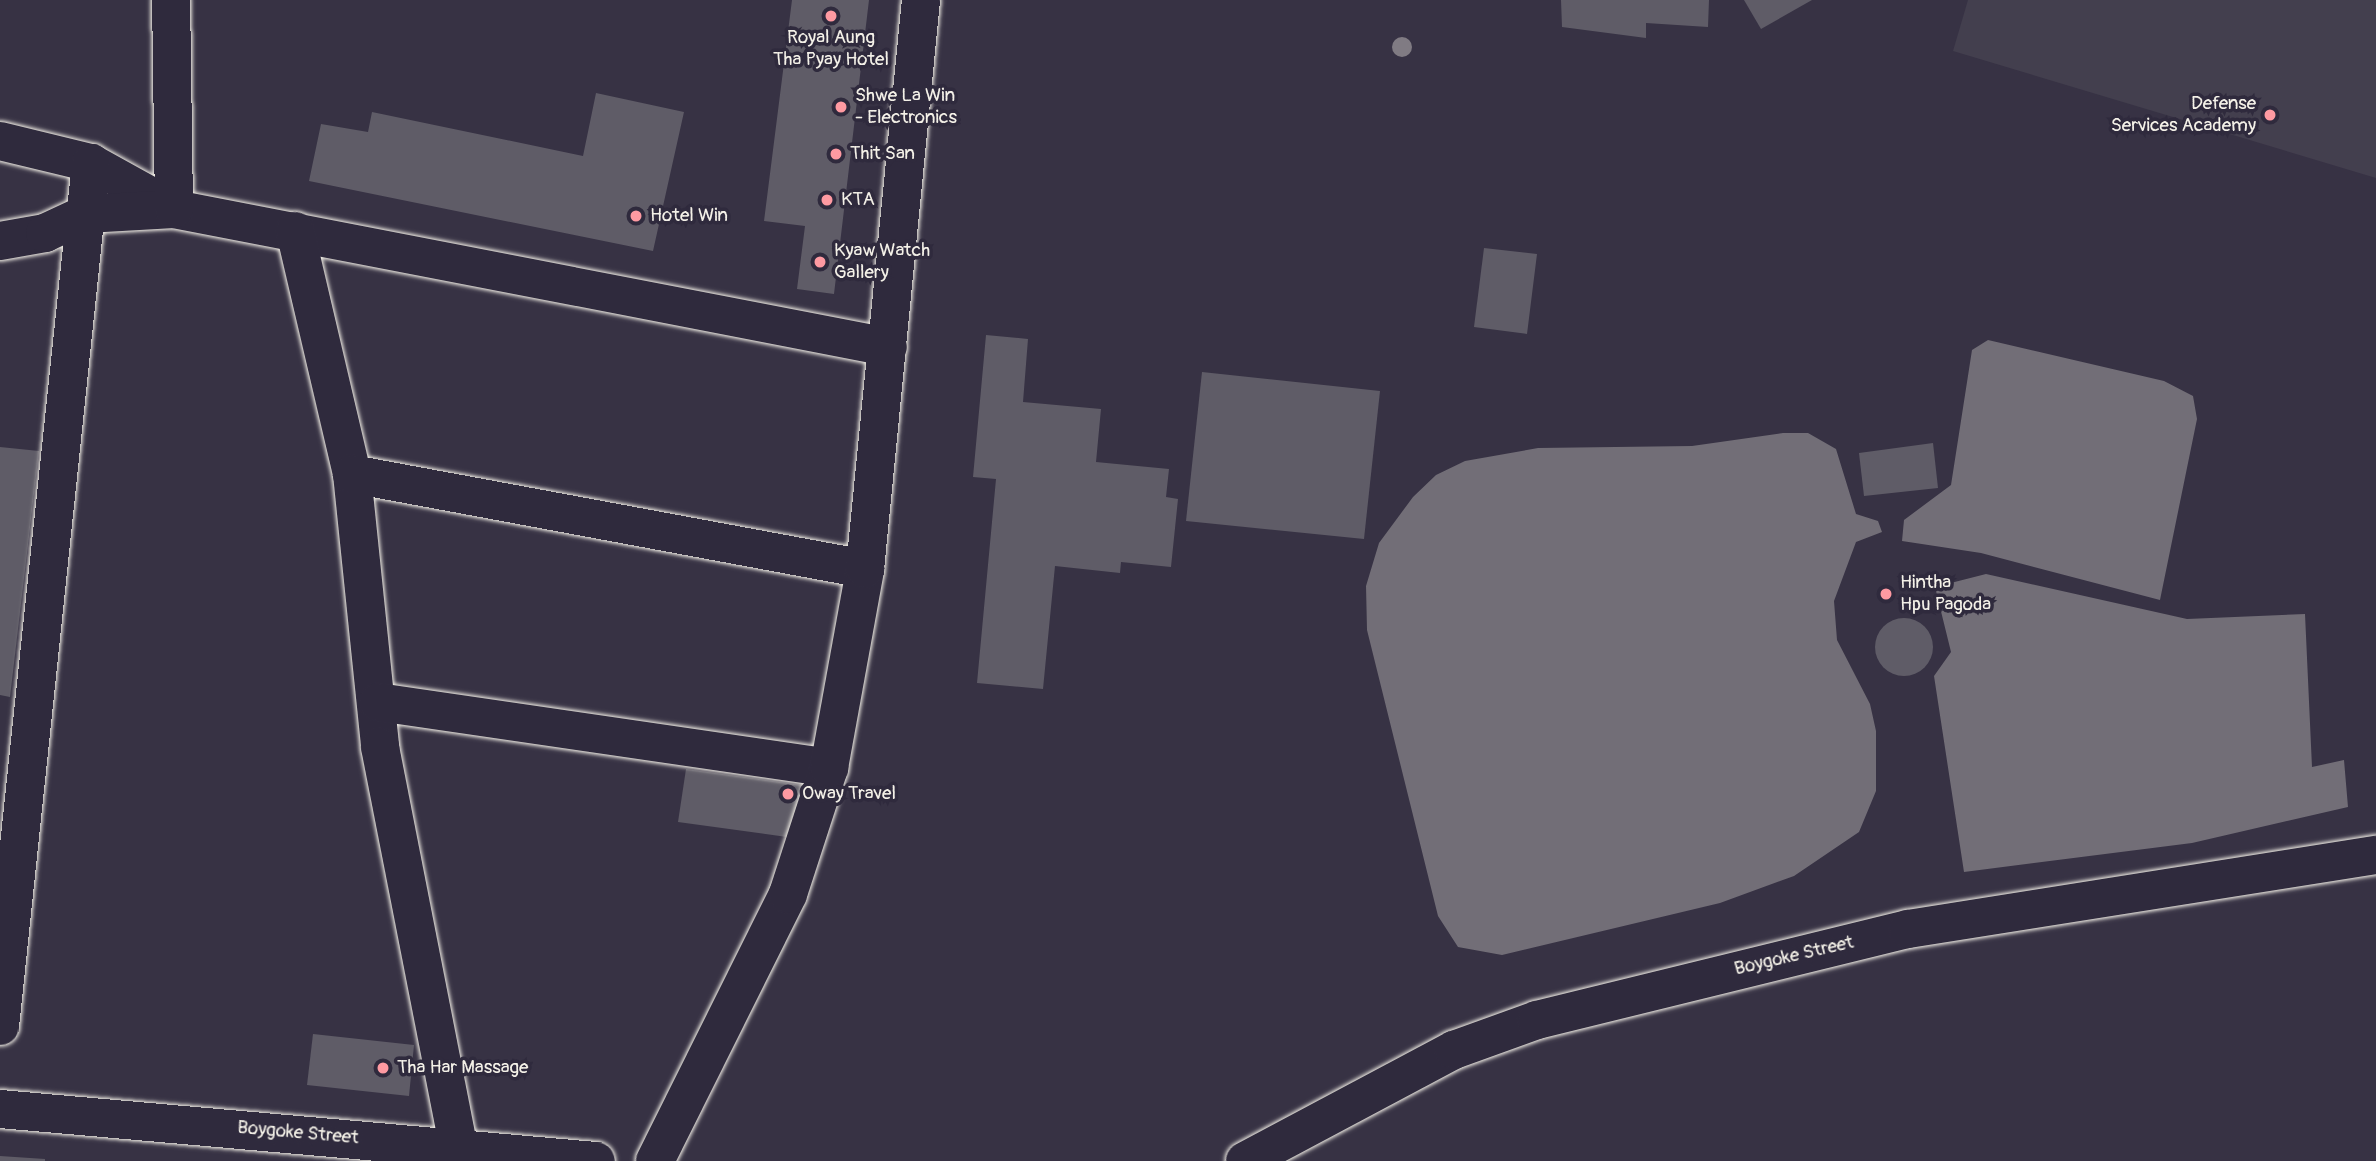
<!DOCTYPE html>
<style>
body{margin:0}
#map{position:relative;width:2376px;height:1161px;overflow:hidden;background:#373244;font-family:Pangolin,sans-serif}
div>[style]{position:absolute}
.built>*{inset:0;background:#433f4e}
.water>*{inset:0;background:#726e77}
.building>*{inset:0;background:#5f5c67}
.round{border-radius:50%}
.roads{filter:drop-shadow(0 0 2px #f4f1e8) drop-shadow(0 0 2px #f4f1e8)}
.minor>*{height:38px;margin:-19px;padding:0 19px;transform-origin:19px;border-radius:19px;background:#2f2a3d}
.trees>*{width:20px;height:20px;margin:-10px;border-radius:50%;background:#807b83}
.dots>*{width:19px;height:19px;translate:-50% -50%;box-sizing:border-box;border:4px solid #2f2a3d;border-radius:50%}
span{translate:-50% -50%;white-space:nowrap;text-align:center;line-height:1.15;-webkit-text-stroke:7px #2f2a3d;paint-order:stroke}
.poi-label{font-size:19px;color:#f4f1e8}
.left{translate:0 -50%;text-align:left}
.right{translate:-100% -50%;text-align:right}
.street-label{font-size:19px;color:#f4f1e8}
</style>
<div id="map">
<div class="built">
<i style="clip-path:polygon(1968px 0,2376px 0,2376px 178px,1953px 51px)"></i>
</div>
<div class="water">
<i style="clip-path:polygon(1988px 340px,2164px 381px,2193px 396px,2197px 419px,2160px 600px,1981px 553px,1902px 541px,1904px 520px,1951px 485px,1972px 350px)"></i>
<i style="clip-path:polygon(1783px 433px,1808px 433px,1836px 449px,1856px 514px,1878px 521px,1882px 532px,1856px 542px,1834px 601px,1837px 640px,1870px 704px,1876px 731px,1876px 791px,1859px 832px,1794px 876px,1720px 903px,1502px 955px,1458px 947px,1438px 916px,1367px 630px,1366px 586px,1379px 543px,1413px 497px,1436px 475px,1465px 461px,1538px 448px,1692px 446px)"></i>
<i style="clip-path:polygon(1986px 574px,2187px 619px,2305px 614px,2312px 767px,2344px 760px,2348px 807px,2192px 843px,1964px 872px,1934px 676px,1951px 652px,1935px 587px)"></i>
</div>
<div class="building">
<i style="clip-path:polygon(792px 0,869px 0,834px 294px,797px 289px,805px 226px,764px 221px)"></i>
<i style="clip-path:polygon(1561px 0,1709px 0,1708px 27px,1646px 23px,1646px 38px,1562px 27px)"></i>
<i style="clip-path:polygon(1744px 0,1812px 0,1761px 29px)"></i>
<i style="clip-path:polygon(596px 93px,684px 112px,653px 251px,309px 181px,321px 124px,368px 132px,372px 112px,583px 156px)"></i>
<i style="clip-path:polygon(1484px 248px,1537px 254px,1527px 334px,1474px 327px)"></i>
<i style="clip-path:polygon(986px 335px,1028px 339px,1023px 402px,1101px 409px,1096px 462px,1169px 469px,1166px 497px,1178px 499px,1171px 567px,1121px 562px,1120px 573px,1055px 566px,1043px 689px,977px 683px,996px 479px,973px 477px)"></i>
<i style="clip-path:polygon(1202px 372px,1380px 391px,1364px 539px,1186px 521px)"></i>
<i style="clip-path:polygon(1933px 443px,1938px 488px,1864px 496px,1859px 453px)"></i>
<i style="clip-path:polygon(0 447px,39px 451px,10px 697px,0 695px)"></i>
<i class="round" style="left:1875px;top:618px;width:58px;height:58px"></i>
<i style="clip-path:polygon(686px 769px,801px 785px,794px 838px,678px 822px)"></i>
<i style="clip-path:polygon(313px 1034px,414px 1045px,409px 1096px,307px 1085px)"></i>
<i style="clip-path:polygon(0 1156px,45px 1159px,45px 1161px,0 1161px)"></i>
</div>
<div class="roads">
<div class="minor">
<i style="left:0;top:141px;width:94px;rotate:13.6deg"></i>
<i style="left:91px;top:163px;width:95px;rotate:29deg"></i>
<i style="left:174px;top:209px;width:727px;rotate:10.94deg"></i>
<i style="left:295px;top:231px;width:250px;rotate:76.8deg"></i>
<i style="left:352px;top:474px;width:274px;rotate:84.1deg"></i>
<i style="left:380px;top:747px;width:407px;rotate:78.9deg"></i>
<i style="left:0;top:241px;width:46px;rotate:-10.1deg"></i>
<i style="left:45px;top:233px;width:45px;rotate:-24.9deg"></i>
<i style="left:86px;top:214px;width:88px;rotate:-3.3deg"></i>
<i style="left:174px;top:209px;width:209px;rotate:-90.8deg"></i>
<i style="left:352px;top:474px;width:522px;rotate:10.49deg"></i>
<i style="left:378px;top:702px;width:456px;rotate:8.3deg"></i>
<i style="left:0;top:1026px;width:868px;rotate:-83.98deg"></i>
<i style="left:0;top:1109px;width:598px;rotate:4.99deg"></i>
<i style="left:655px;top:1161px;width:298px;rotate:-63.5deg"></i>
<i style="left:788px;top:894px;width:133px;rotate:-72deg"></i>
<i style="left:829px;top:768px;width:202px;rotate:-79.7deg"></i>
<i style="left:865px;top:569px;width:572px;rotate:-84.38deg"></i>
<i style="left:1245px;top:1161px;width:237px;rotate:-28deg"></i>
<i style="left:1454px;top:1050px;width:88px;rotate:-19.9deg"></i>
<i style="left:1537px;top:1020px;width:382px;rotate:-13.8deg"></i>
<i style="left:1908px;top:929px;width:474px;rotate:-9deg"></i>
</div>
</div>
<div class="trees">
<i style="left:1402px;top:47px"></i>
</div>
<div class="dots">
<i style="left:831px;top:16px;background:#ff9aa2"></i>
<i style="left:841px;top:107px;background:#ff9aa2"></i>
<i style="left:2270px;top:115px;background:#ff9aa2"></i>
<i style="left:836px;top:154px;background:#ff9aa2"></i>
<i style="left:827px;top:200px;background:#ff9aa2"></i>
<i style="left:636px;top:216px;background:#ff9aa2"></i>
<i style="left:820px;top:262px;background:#ff9aa2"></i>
<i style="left:1886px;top:594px;background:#ff9aa2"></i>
<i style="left:788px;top:794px;background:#ff9aa2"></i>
<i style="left:383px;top:1068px;background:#ff9aa2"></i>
</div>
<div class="poi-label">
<span style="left:831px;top:49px">Royal Aung<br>Tha Pyay Hotel</span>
<span class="left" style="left:855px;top:107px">Shwe La Win<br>- Electronics</span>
<span class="right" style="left:2256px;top:115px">Defense<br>Services Academy</span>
<span class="left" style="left:850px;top:154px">Thit San</span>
<span class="left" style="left:841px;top:200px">KTA</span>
<span class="left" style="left:650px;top:216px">Hotel Win</span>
<span class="left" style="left:834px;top:262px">Kyaw Watch<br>Gallery</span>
<span class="left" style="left:1900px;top:594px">Hintha<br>Hpu Pagoda</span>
<span class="left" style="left:802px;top:794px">Oway Travel</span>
<span class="left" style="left:397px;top:1068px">Tha Har Massage</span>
</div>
<div class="street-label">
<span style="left:1794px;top:956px;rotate:-13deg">Boygoke Street</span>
<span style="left:298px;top:1133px;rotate:5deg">Boygoke Street</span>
</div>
</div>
